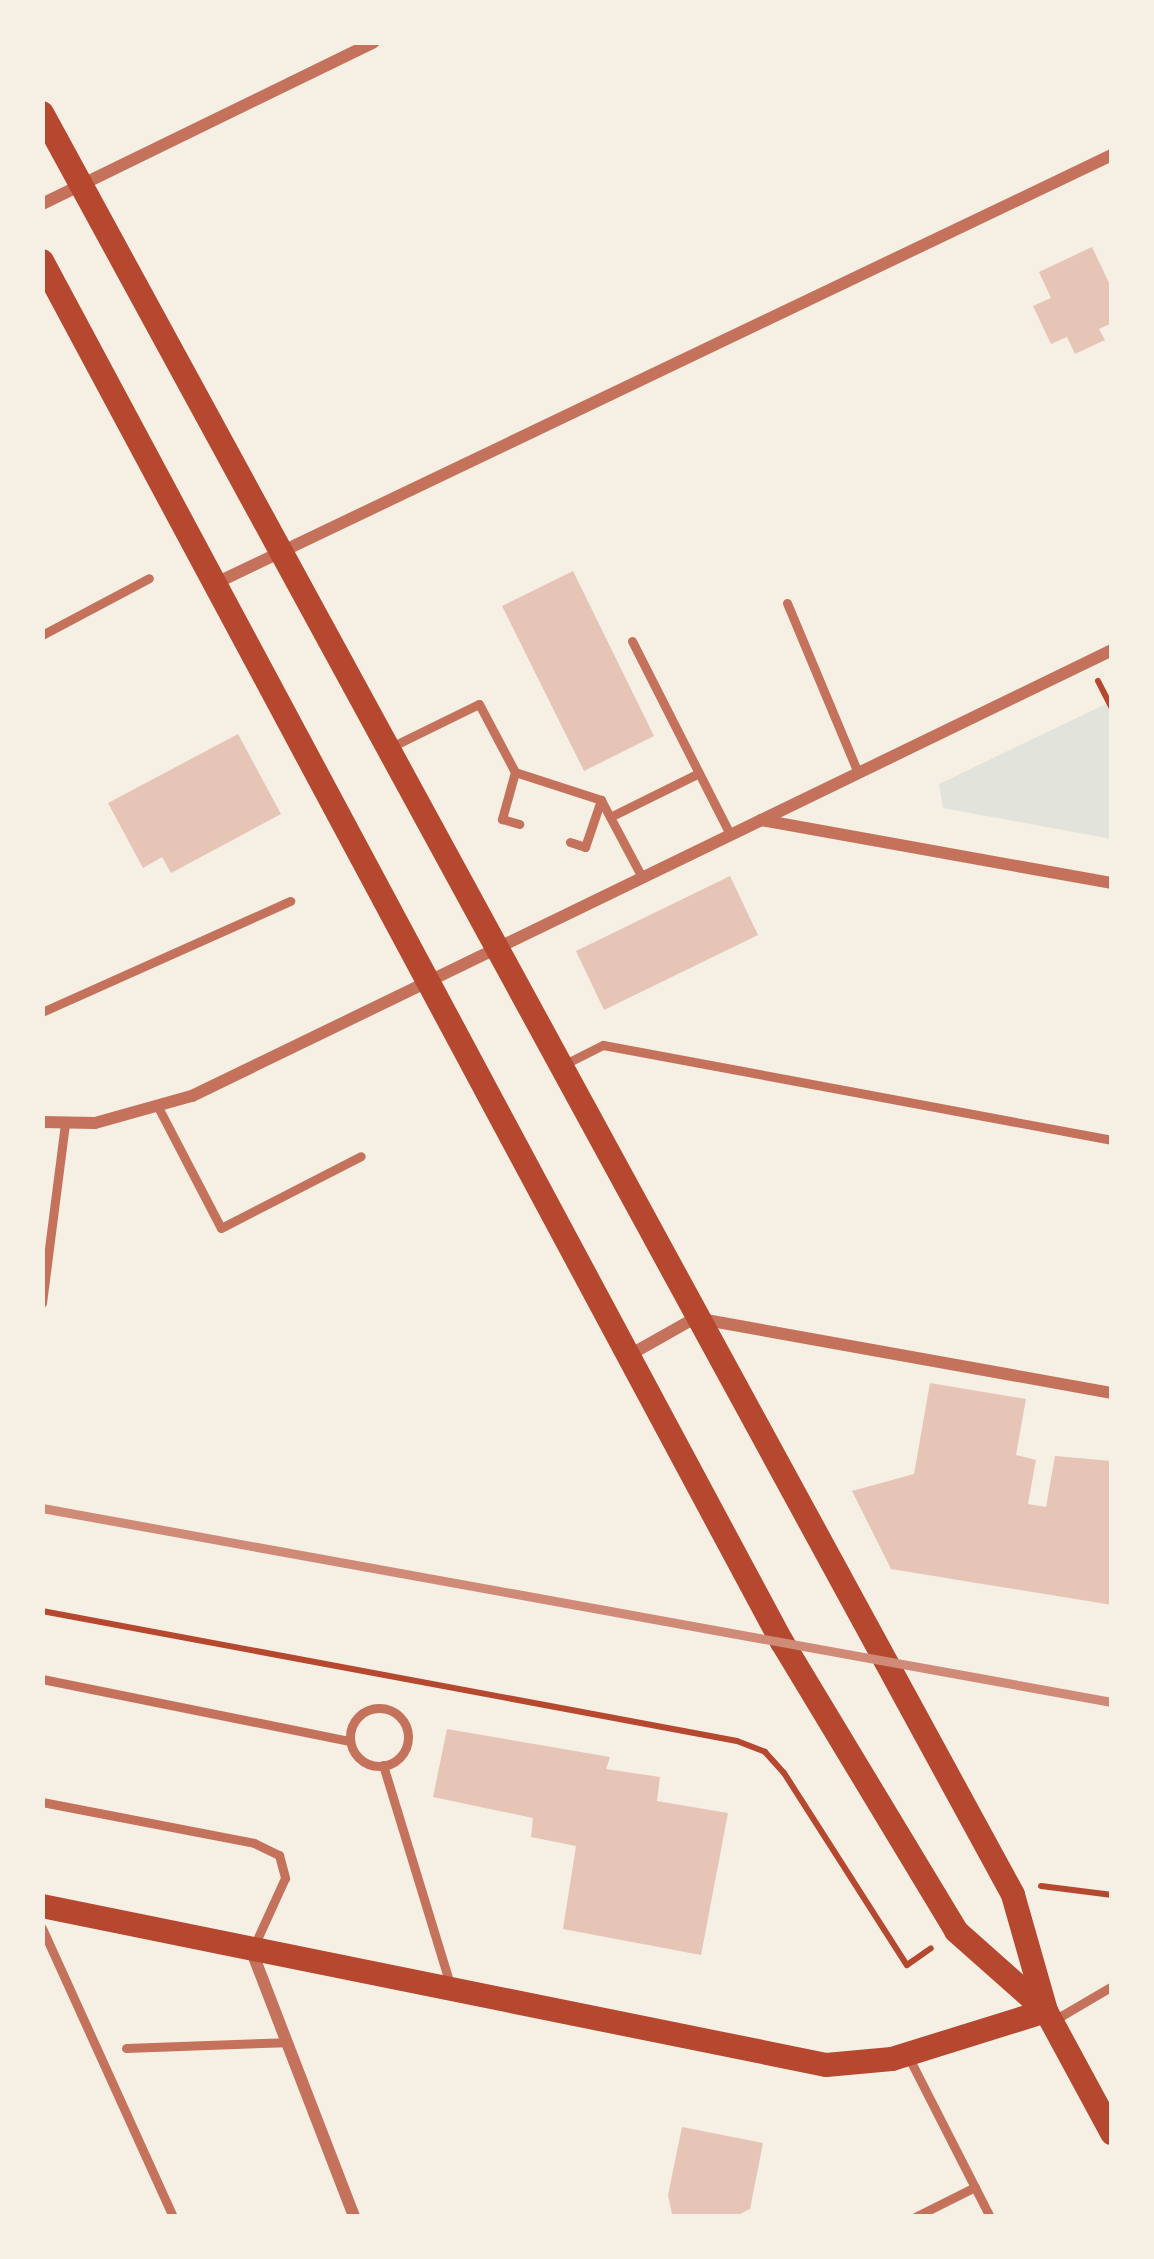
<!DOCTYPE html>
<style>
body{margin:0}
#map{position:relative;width:1154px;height:2259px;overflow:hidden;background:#f6efe4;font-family:Bitter,serif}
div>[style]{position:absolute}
.green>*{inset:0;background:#e2e4dc}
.building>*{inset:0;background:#e6c5b7}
.path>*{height:6px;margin:-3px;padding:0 3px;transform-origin:3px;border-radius:3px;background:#b5482f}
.service>*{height:9px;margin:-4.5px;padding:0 4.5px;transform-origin:4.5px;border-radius:4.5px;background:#c5725c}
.service>.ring{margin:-4.5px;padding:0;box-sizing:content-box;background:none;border:9px solid #c5725c;border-radius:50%}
.minor>*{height:12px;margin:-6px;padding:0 6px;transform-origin:6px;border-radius:6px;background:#c5725c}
.secondary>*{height:24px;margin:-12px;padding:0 12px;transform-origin:12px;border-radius:12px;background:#b5482f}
.rail>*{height:9px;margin:-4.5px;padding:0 4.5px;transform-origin:4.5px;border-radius:4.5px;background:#cf8b77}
span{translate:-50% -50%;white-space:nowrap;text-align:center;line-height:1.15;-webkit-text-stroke:9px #f6efe4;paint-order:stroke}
.frame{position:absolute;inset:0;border:45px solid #f6efe4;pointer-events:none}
</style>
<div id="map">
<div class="green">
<i style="clip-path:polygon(1112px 701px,1112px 839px,943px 808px,939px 784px)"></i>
</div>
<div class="building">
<i style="clip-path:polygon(1092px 247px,1112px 289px,1112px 323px,1099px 329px,1105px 340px,1075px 354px,1067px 337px,1051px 344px,1033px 306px,1051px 298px,1039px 272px)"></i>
<i style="clip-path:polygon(573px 571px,654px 736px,584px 771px,502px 606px)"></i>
<i style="clip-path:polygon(238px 734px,281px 814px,171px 873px,162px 857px,143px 868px,108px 803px)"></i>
<i style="clip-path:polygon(730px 876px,758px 935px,604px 1010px,576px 951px)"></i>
<i style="clip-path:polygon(930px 1383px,1026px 1399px,1016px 1455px,1036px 1460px,1028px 1504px,1046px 1507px,1055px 1456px,1112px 1461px,1112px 1605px,891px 1569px,852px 1491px,914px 1474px)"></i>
<i style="clip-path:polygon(447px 1729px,610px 1757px,606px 1769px,660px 1777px,657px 1801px,728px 1813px,701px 1955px,563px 1929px,576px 1846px,531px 1837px,533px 1818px,433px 1797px)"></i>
<i style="clip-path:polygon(682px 2127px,763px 2143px,750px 2209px,734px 2217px,672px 2214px,668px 2195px)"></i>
</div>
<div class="path">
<i style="left:1098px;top:681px;width:30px;rotate:63deg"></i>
<i style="left:42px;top:1611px;width:707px;rotate:10.59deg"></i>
<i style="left:737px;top:1741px;width:30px;rotate:21deg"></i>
<i style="left:765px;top:1752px;width:28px;rotate:48deg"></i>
<i style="left:784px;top:1773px;width:228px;rotate:57.4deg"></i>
<i style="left:907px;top:1965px;width:29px;rotate:-35deg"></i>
<i style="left:1041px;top:1886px;width:72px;rotate:7.2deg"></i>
</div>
<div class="service">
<i style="left:787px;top:603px;width:184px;rotate:67.3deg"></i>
<i style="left:42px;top:635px;width:121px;rotate:-28deg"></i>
<i style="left:632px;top:641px;width:216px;rotate:63.1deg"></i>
<i style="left:389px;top:748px;width:100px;rotate:-26.1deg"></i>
<i style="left:479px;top:704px;width:77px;rotate:62.1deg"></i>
<i style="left:515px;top:772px;width:90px;rotate:18deg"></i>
<i style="left:601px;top:800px;width:87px;rotate:62deg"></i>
<i style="left:515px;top:772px;width:49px;rotate:105.5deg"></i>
<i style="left:502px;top:819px;width:18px;rotate:16deg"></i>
<i style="left:610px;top:817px;width:99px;rotate:-26.3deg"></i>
<i style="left:570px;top:842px;width:16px;rotate:18deg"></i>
<i style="left:585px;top:847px;width:50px;rotate:-71.2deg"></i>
<i style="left:42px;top:1012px;width:272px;rotate:-24.1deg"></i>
<i style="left:563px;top:1065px;width:45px;rotate:-26.6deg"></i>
<i style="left:603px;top:1045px;width:518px;rotate:10.57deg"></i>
<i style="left:158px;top:1107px;width:136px;rotate:62.5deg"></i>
<i style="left:221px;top:1228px;width:157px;rotate:-27.2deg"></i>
<i style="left:42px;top:1303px;width:181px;rotate:-82.7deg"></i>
<i style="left:42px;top:1679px;width:314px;rotate:11.4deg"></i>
<i class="ring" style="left:350px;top:1708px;width:49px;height:49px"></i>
<i style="left:383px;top:1765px;width:232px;rotate:73deg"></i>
<i style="left:42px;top:1802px;width:216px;rotate:10.9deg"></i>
<i style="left:254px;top:1843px;width:28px;rotate:26deg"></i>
<i style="left:279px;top:1855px;width:24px;rotate:75deg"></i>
<i style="left:285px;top:1878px;width:75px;rotate:114.5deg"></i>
<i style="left:42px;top:1928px;width:317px;rotate:65.6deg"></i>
<i style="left:1056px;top:2019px;width:65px;rotate:-30.5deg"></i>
<i style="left:126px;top:2048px;width:160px;rotate:-2.1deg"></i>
<i style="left:908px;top:2056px;width:181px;rotate:63deg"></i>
<i style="left:915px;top:2217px;width:67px;rotate:-26.6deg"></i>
</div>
<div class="minor">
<i style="left:42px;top:204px;width:369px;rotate:-26deg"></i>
<i style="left:214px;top:584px;width:995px;rotate:-25.54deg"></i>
<i style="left:761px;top:820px;width:357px;rotate:10.2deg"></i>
<i style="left:42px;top:1122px;width:53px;rotate:1.1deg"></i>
<i style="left:95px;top:1123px;width:101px;rotate:-15.6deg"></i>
<i style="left:192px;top:1096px;width:1022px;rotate:-25.86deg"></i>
<i style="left:626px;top:1357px;width:79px;rotate:-29.5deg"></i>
<i style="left:695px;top:1318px;width:424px;rotate:10.2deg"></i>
<i style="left:252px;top:1952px;width:284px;rotate:68.9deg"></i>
</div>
<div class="secondary">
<i style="left:42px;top:113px;width:2029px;rotate:61.41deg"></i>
<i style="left:1013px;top:1895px;width:121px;rotate:74.1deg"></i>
<i style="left:1046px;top:2011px;width:139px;rotate:61.6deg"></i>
<i style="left:42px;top:261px;width:1567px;rotate:61.82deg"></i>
<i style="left:782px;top:1642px;width:337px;rotate:58.9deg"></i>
<i style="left:956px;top:1931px;width:118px;rotate:41.6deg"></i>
<i style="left:42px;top:1906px;width:800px;rotate:11.46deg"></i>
<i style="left:826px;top:2065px;width:66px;rotate:-5.2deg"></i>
<i style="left:892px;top:2059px;width:161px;rotate:-17.3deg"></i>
</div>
<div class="rail">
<i style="left:42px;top:1508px;width:1087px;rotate:10.28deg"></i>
</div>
<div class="frame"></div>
</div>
